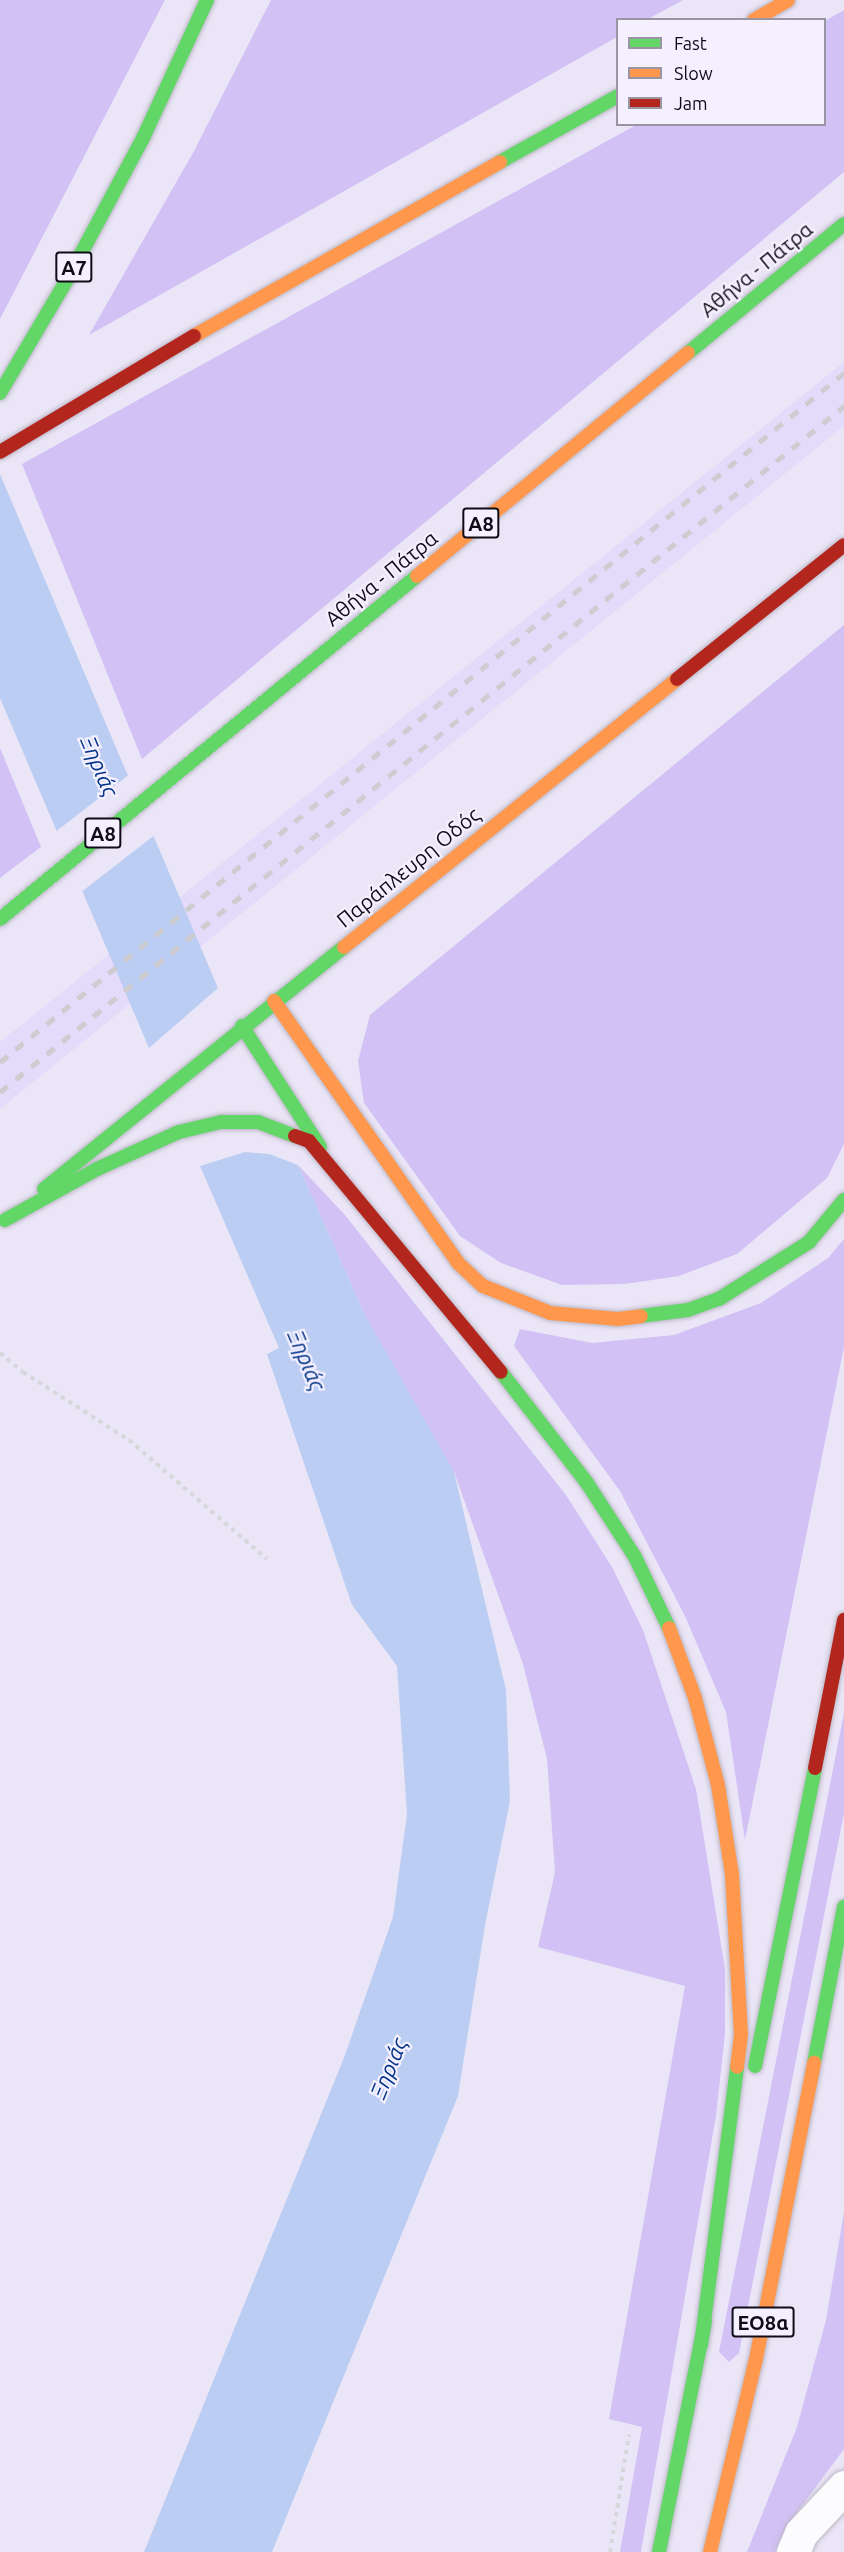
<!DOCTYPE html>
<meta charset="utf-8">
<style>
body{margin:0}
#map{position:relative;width:844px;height:2552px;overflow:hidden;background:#ebe6f7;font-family:Ubuntu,sans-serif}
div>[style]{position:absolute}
.built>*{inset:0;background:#e4dafa}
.green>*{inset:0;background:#d2c1f4}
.water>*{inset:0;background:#bbcdf2}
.pier>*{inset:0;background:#ebe6f7}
.path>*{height:4px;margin-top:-2px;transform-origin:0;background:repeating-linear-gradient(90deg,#d7d6da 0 4.5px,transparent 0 9px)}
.roads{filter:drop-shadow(0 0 2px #bcb8c6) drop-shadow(0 0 2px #bcb8c6)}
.street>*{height:33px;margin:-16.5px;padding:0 16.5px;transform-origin:16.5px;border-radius:16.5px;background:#fcfbfe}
.fast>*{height:14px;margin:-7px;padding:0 7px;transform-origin:7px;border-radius:7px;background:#63d668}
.slow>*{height:14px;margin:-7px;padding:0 7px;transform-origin:7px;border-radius:7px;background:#ff974d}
.jam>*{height:14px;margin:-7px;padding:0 7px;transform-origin:7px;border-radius:7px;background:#b3261e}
.rail>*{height:4.5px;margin-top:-2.25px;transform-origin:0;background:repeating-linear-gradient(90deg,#ceccd1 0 10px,transparent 0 20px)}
span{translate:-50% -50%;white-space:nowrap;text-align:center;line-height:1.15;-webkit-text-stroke:4.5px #f4f0ff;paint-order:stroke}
.shield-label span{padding:2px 4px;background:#f4f0ff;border:2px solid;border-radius:4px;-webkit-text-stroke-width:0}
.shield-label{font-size:20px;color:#100c17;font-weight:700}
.street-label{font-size:21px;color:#100c17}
.water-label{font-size:22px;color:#033489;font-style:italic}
.legend{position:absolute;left:616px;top:18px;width:210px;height:108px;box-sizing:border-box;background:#f4f0ff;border:2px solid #9995a2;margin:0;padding:8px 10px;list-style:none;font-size:18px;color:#100c17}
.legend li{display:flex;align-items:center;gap:12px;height:30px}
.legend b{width:30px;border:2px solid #9995a2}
</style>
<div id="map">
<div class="built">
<i style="clip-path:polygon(844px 362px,844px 426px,0 1109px,0 1042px)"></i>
</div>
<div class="green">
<i style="clip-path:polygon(0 0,165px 0,0 319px)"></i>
<i style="clip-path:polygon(271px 0,683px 0,648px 19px,618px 20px,617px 37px,89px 335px,194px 151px)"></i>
<i style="clip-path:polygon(844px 10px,844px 172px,142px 759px,22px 464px,636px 125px,824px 124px,825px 21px)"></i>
<i style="clip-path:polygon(844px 625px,844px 1144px,827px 1178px,737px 1254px,679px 1276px,625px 1284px,562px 1285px,501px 1263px,460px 1236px,364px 1103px,358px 1061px,370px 1015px)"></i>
<i style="clip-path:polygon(0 748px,41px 847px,0 878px)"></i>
<i style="clip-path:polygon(298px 1165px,345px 1215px,566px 1495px,612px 1567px,643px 1630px,696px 1789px,725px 1969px,725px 2034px,716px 2116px,641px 2552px,620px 2552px,642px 2427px,609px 2419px,685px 1986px,538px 1947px,555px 1872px,547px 1759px,523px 1664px,454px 1472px,364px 1313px)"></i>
<i style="clip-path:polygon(844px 1239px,844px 1347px,745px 1840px,726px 1712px,685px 1616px,620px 1491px,514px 1346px,520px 1329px,592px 1343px,674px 1335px,761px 1303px,828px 1258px)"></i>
<i style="clip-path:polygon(844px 1713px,844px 1813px,739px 2353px,729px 2362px,719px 2352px)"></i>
<i style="clip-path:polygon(844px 2212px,844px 2449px,787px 2526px,775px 2552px,747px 2552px,797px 2427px,826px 2320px)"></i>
</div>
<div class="water">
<i style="clip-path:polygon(0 474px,218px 988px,149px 1048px,0 698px)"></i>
<i style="clip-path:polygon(245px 1152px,269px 1154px,298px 1165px,364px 1313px,454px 1472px,506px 1690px,510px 1801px,485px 1925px,458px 2096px,272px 2552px,144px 2552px,345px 2055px,393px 1917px,407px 1814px,397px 1666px,352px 1605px,267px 1354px,279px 1348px,200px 1166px)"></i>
</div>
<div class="pier">
<i style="clip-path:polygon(130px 774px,156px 834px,80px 893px,54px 833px)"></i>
</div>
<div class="path">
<i style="left:0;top:1353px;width:30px;rotate:40deg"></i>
<i style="left:23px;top:1372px;width:126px;rotate:32.7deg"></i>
<i style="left:129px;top:1440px;width:182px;rotate:40.8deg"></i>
<i style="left:610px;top:2552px;width:119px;rotate:-80.8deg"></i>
</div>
<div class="roads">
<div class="street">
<i style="left:793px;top:2552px;width:21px;rotate:-67deg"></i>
<i style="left:801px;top:2533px;width:63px;rotate:-46.9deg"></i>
</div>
<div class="fast">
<i style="left:500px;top:162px;width:135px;rotate:-29.2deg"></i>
<i style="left:688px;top:353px;width:202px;rotate:-39.6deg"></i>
<i style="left:0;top:393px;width:134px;rotate:-59.4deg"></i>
<i style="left:68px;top:278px;width:159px;rotate:-61.8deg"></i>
<i style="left:143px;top:138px;width:152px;rotate:-65.1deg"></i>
<i style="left:0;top:919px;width:540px;rotate:-39.44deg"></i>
<i style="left:242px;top:1026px;width:144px;rotate:57.2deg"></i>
<i style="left:44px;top:1189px;width:385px;rotate:-38.9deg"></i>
<i style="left:5px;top:1220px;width:105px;rotate:-29deg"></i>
<i style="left:97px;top:1169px;width:90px;rotate:-24.3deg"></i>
<i style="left:179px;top:1132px;width:43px;rotate:-13.4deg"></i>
<i style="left:221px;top:1122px;width:37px"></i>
<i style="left:258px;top:1122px;width:40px;rotate:21deg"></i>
<i style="left:641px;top:1316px;width:47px;rotate:-7.3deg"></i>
<i style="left:688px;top:1310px;width:33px;rotate:-20deg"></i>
<i style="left:719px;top:1299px;width:107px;rotate:-32.3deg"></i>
<i style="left:809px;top:1242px;width:55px;rotate:-50.2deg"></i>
<i style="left:501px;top:1372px;width:140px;rotate:52.2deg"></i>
<i style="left:587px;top:1483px;width:88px;rotate:57deg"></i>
<i style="left:635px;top:1557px;width:79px;rotate:64.4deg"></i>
<i style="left:814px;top:2063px;width:159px;rotate:-79.1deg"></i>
<i style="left:755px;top:2066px;width:304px;rotate:-78.6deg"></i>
<i style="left:701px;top:2345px;width:280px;rotate:-82.6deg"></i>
<i style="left:659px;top:2552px;width:235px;rotate:-78.7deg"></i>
</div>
<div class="slow">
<i style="left:754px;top:20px;width:39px;rotate:-30deg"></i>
<i style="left:194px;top:336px;width:352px;rotate:-29.6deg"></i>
<i style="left:417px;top:576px;width:351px;rotate:-39.5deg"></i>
<i style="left:344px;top:947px;width:427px;rotate:-38.8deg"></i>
<i style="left:274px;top:1001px;width:320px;rotate:54.9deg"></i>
<i style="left:458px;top:1263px;width:34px;rotate:43deg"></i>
<i style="left:483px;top:1286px;width:72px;rotate:21.9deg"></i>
<i style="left:550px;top:1313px;width:68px;rotate:5deg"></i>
<i style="left:618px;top:1319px;width:23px;rotate:-7deg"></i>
<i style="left:669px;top:1628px;width:75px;rotate:69.6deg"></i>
<i style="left:695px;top:1698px;width:90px;rotate:75.2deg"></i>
<i style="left:718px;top:1785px;width:90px;rotate:81.1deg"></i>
<i style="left:732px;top:1874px;width:161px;rotate:86.8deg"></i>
<i style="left:741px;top:2035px;width:32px;rotate:97deg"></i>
<i style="left:710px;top:2552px;width:198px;rotate:-76.6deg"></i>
<i style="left:756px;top:2359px;width:302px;rotate:-78.9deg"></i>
</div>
<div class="jam">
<i style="left:0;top:452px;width:226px;rotate:-30.9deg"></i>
<i style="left:677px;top:679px;width:214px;rotate:-38.7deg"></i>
<i style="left:295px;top:1136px;width:15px;rotate:20deg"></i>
<i style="left:309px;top:1141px;width:300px;rotate:50.3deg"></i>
<i style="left:815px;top:1768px;width:151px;rotate:-78.9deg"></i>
</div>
</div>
<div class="rail">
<i style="left:0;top:1062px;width:1090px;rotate:-39.23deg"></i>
<i style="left:0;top:1092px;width:1088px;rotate:-39.1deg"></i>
</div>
<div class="shield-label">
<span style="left:74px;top:267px">Α7</span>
<span style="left:481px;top:523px">Α8</span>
<span style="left:103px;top:833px">Α8</span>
<span style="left:763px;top:2322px">ΕΟ8α</span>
</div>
<div class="street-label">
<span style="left:756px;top:269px;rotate:-39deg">Αθήνα - Πάτρα</span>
<span style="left:381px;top:578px;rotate:-39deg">Αθήνα - Πάτρα</span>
<span style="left:408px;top:867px;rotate:-39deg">Παράπλευρη Οδός</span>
</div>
<div class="water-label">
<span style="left:100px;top:766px;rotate:67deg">Ξηριάς</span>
<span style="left:307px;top:1360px;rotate:67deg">Ξηριάς</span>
<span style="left:388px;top:2068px;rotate:-68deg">Ξηριάς</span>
</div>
<ul class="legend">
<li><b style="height:8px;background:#63d668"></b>Fast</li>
<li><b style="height:8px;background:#ff974d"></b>Slow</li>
<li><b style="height:8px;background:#b3261e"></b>Jam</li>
</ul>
</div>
